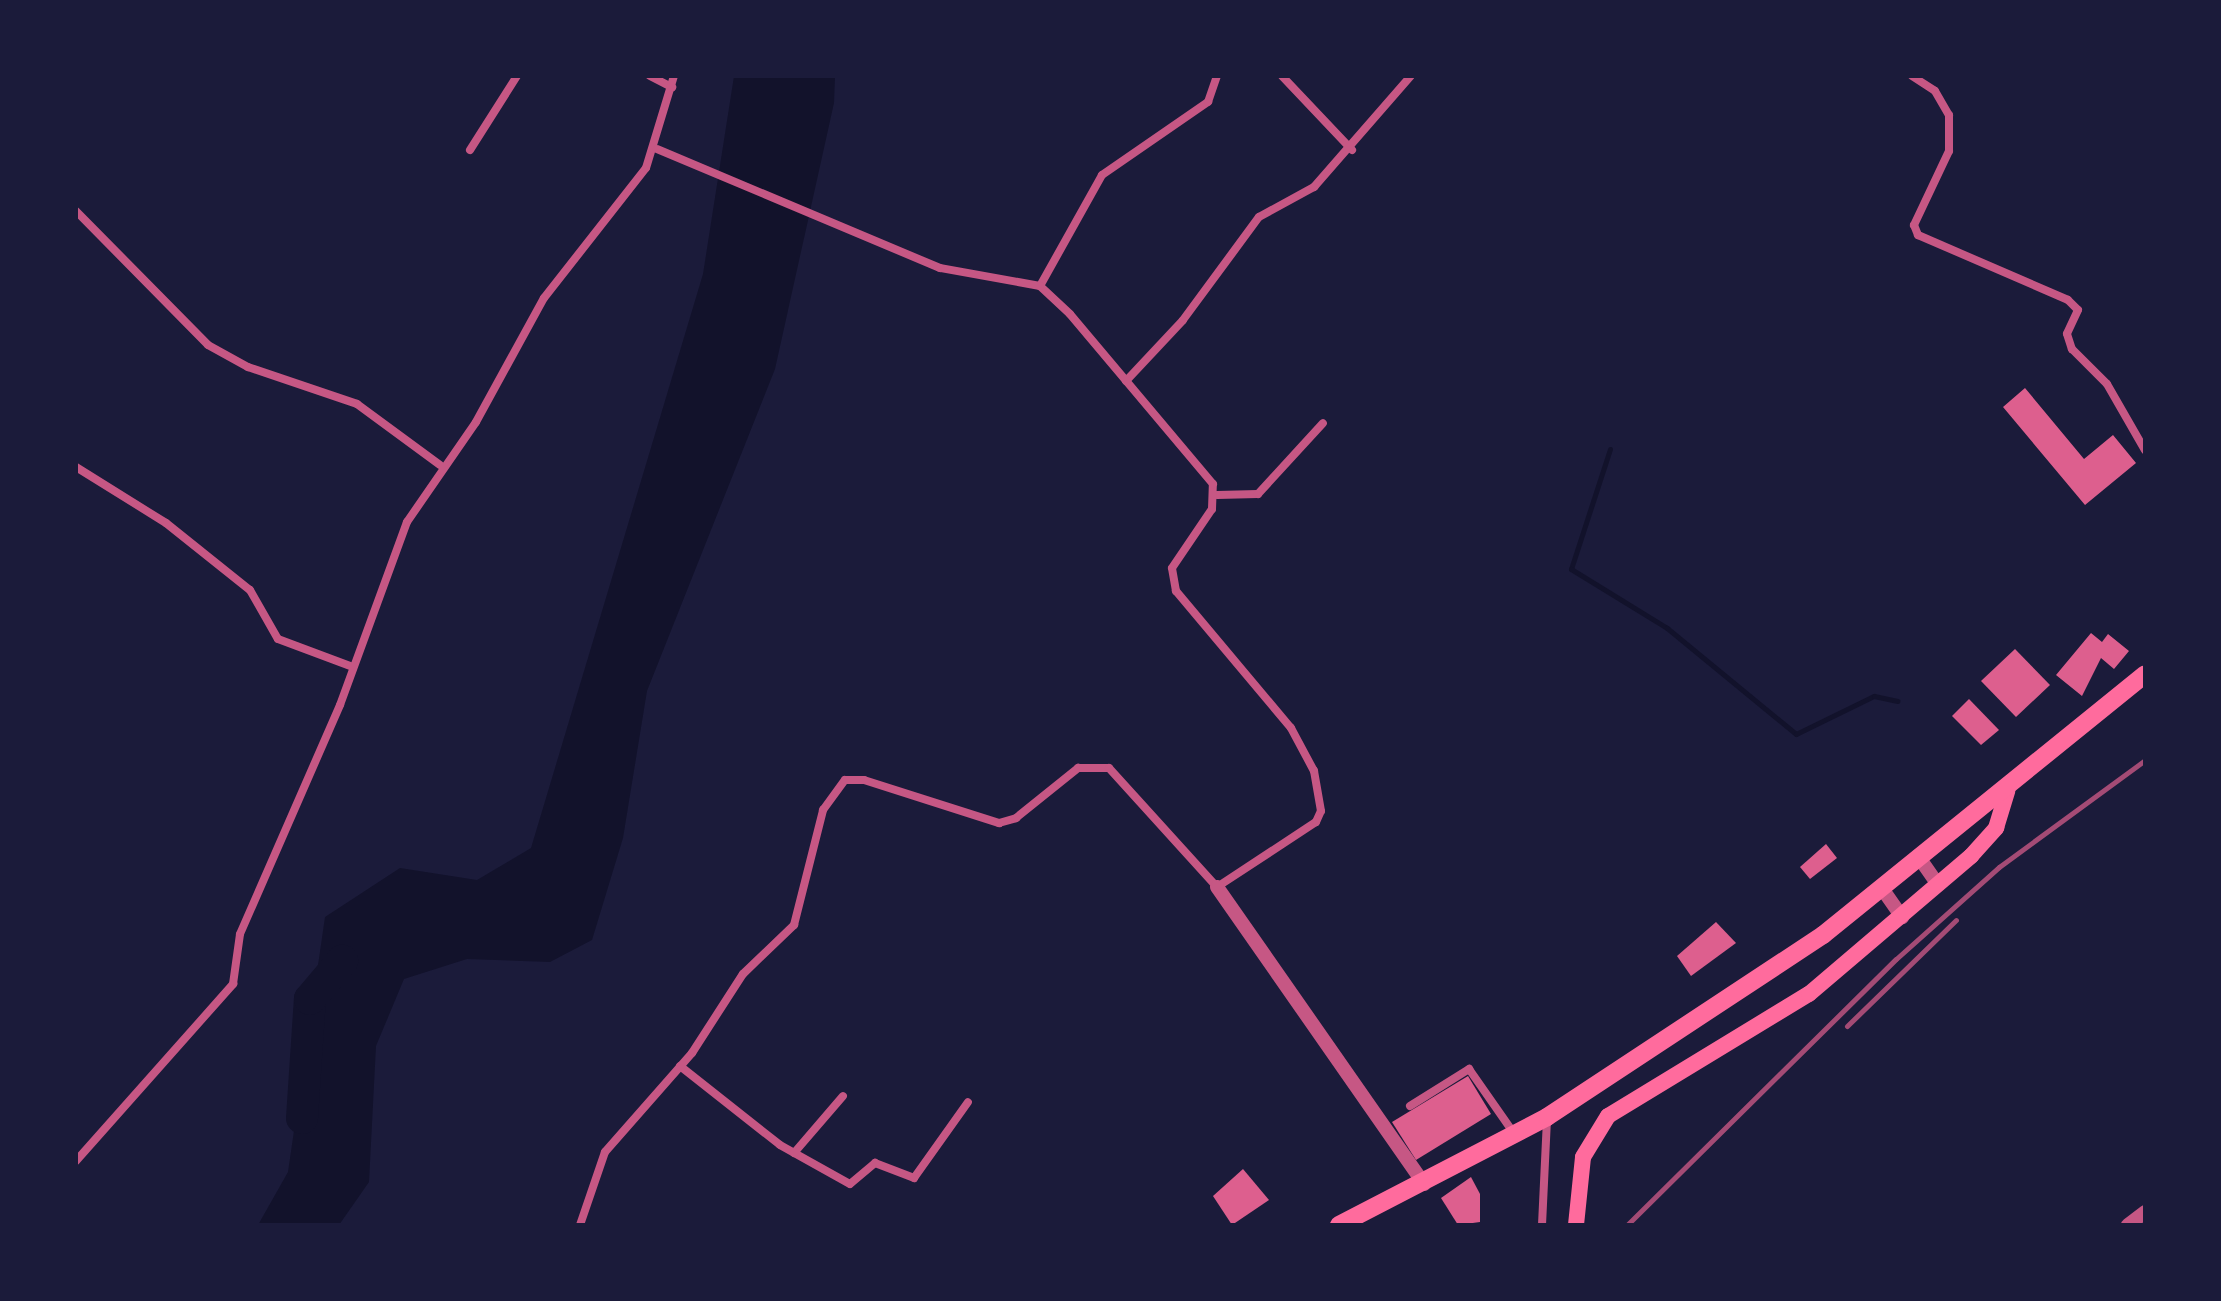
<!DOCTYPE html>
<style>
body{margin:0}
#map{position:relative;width:2221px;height:1301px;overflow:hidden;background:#1b1b3a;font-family:"Zilla Slab",serif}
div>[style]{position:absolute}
.water>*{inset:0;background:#12122b}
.stream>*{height:5px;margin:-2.5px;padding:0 2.5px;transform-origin:2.5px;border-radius:2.5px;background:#12122b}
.river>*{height:32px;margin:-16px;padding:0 16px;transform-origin:16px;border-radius:16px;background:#12122b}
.building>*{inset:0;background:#dd5f8e}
.minor>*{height:8px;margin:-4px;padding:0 4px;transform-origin:4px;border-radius:4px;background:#c65784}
.tertiary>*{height:14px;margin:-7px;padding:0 7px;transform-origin:7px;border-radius:7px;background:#c65784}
.secondary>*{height:16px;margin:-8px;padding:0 8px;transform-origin:8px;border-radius:8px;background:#ff6b9d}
.primary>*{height:18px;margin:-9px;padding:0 9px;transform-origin:9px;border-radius:9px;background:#ff6b9d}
.rail>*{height:5px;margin:-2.5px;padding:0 2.5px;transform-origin:2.5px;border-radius:2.5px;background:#a44b75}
span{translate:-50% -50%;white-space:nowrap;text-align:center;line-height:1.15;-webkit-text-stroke:6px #1b1b3a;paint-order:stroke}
.frame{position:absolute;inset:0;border:78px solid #1b1b3a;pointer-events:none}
</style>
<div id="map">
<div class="water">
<i style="clip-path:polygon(734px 76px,835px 76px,834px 103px,775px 369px,647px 691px,623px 838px,592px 940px,550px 962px,467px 959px,404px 979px,376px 1046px,369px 1182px,339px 1225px,258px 1225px,288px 1172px,325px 917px,400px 868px,477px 880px,531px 848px,703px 274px)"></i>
</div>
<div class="stream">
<i style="left:1610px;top:449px;width:126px;rotate:108deg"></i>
<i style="left:1571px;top:569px;width:113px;rotate:31.6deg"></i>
<i style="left:1667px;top:628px;width:167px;rotate:39.4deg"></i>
<i style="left:1796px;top:734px;width:87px;rotate:-26deg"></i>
<i style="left:1874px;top:696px;width:24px;rotate:12deg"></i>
</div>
<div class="river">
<i style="left:302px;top:1118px;width:119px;rotate:-86.2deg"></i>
<i style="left:310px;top:999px;width:50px;rotate:-49.9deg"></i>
</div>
<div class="building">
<i style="clip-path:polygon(2025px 388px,2084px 459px,2113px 435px,2136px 463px,2085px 505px,2003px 407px)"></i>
<i style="clip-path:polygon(2091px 633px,2102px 642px,2108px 634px,2129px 651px,2114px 669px,2101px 658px,2082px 696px,2056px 675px)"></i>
<i style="clip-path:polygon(2015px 649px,2050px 685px,2016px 717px,1981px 681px)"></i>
<i style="clip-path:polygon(1969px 699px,1999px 730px,1981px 745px,1952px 716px)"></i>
<i style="clip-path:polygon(1826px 844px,1837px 858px,1810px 879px,1800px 867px)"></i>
<i style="clip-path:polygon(1716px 922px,1736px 943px,1691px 976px,1677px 956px)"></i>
<i style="clip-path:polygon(1468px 1076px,1491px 1114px,1416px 1160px,1392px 1122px)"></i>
<i style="clip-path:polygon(1243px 1169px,1269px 1200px,1232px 1225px,1213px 1196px)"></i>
<i style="clip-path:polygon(1471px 1177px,1480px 1194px,1480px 1222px,1458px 1225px,1441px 1198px)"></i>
</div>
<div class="minor">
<i style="left:650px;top:76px;width:25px;rotate:27deg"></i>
<i style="left:1282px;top:76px;width:102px;rotate:46.6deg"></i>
<i style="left:1912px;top:76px;width:27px;rotate:33deg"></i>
<i style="left:1935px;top:91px;width:28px;rotate:60deg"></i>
<i style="left:1949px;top:115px;width:36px;rotate:90deg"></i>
<i style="left:1949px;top:151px;width:82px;rotate:115.3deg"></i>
<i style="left:1914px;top:225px;width:11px;rotate:68deg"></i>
<i style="left:1918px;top:235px;width:163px;rotate:23.4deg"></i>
<i style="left:2068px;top:300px;width:14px;rotate:45deg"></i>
<i style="left:2078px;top:310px;width:26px;rotate:115deg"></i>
<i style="left:2067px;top:334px;width:16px;rotate:72deg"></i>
<i style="left:2072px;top:349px;width:49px;rotate:45deg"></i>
<i style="left:2107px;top:384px;width:76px;rotate:60.1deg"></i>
<i style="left:470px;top:150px;width:88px;rotate:-57.6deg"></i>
<i style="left:76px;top:211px;width:188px;rotate:45.4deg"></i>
<i style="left:208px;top:345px;width:46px;rotate:28.8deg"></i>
<i style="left:248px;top:367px;width:115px;rotate:18.7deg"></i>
<i style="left:357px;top:404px;width:103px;rotate:36.3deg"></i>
<i style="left:1040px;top:286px;width:127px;rotate:-60.8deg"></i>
<i style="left:1102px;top:175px;width:129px;rotate:-34.6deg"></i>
<i style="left:1208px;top:102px;width:28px;rotate:-71deg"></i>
<i style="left:1126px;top:381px;width:83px;rotate:-46.9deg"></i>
<i style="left:1183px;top:320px;width:128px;rotate:-53.6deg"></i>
<i style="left:1259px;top:217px;width:63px;rotate:-28.6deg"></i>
<i style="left:1314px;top:187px;width:147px;rotate:-48.9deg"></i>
<i style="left:76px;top:467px;width:106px;rotate:31.9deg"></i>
<i style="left:166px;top:523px;width:107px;rotate:38.6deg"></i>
<i style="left:250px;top:590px;width:56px;rotate:60.3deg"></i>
<i style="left:278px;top:639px;width:80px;rotate:20.5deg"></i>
<i style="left:1217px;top:495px;width:41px;rotate:-1.4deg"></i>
<i style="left:1258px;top:494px;width:96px;rotate:-47.5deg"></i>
<i style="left:680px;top:1066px;width:127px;rotate:38.3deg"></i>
<i style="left:780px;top:1145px;width:80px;rotate:29.1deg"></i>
<i style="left:850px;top:1184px;width:33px;rotate:-40deg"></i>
<i style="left:875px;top:1163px;width:42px;rotate:21deg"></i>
<i style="left:914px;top:1178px;width:93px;rotate:-54.6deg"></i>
<i style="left:1410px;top:1106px;width:70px;rotate:-32.1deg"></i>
<i style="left:1469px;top:1069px;width:77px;rotate:55.1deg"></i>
<i style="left:794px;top:1153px;width:75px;rotate:-49.3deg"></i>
<i style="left:76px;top:1161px;width:237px;rotate:-48.4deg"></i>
<i style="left:233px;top:984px;width:50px;rotate:-82deg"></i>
<i style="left:240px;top:934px;width:250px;rotate:-66.4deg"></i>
<i style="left:340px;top:705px;width:195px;rotate:-69.9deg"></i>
<i style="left:407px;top:522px;width:121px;rotate:-55.4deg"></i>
<i style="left:476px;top:422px;width:141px;rotate:-61.3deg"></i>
<i style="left:544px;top:298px;width:165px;rotate:-51.9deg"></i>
<i style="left:646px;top:168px;width:96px;rotate:-73.1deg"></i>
<i style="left:580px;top:1225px;width:77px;rotate:-71.1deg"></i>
<i style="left:605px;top:1152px;width:132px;rotate:-48.7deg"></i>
<i style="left:692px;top:1053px;width:94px;rotate:-57.2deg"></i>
<i style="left:743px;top:974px;width:71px;rotate:-43.9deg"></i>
<i style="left:794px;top:925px;width:119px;rotate:-75.8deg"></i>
<i style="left:823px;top:810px;width:37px;rotate:-54deg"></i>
<i style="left:845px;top:780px;width:19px"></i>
<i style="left:864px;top:780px;width:142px;rotate:17.7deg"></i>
<i style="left:999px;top:823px;width:18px;rotate:-16deg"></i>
<i style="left:1016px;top:818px;width:80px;rotate:-38.9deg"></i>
<i style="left:1078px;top:768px;width:31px"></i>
<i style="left:1109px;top:768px;width:161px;rotate:47.8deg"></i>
<i style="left:1217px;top:887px;width:118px;rotate:-33.3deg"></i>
<i style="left:1316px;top:822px;width:12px;rotate:-66deg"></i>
<i style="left:1321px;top:811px;width:41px;rotate:-99.9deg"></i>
<i style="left:1314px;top:771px;width:49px;rotate:-118.1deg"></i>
<i style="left:1291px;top:728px;width:179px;rotate:-130deg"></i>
<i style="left:1176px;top:591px;width:23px;rotate:-100deg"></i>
<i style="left:1172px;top:568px;width:71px;rotate:-55.9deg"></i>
<i style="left:1212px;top:509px;width:25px;rotate:-88deg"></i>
<i style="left:1213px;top:484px;width:222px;rotate:-130.1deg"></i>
<i style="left:1070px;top:314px;width:41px;rotate:-137deg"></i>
<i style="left:1040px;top:286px;width:102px;rotate:-169.8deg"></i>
<i style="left:940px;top:268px;width:307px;rotate:-157.2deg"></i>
<i style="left:1542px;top:1225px;width:107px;rotate:-87.3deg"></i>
</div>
<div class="tertiary">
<i style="left:1918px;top:856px;width:35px;rotate:55deg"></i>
<i style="left:1217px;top:887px;width:362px;rotate:55.1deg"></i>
<i style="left:1881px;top:887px;width:37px;rotate:55deg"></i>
<i style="left:2128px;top:1225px;width:21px;rotate:-37deg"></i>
</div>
<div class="secondary">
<i style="left:1576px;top:1225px;width:68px;rotate:-84.1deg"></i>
<i style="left:1583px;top:1157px;width:48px;rotate:-58.6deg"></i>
<i style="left:1608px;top:1116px;width:235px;rotate:-31.3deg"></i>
<i style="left:1809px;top:994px;width:213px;rotate:-40.4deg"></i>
<i style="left:1971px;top:856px;width:38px;rotate:-48deg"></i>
<i style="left:1996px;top:828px;width:39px;rotate:-73deg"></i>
</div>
<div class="primary">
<i style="left:1339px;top:1225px;width:234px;rotate:-27.4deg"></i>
<i style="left:1547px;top:1117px;width:331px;rotate:-33.4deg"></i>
<i style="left:1823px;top:935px;width:414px;rotate:-39deg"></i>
</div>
<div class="rail">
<i style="left:1847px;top:1026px;width:152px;rotate:-44.2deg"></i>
<i style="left:1627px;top:1225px;width:378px;rotate:-44.7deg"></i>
<i style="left:1896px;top:959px;width:138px;rotate:-41.8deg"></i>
<i style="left:1999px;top:867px;width:181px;rotate:-36.2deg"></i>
</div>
<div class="frame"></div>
</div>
